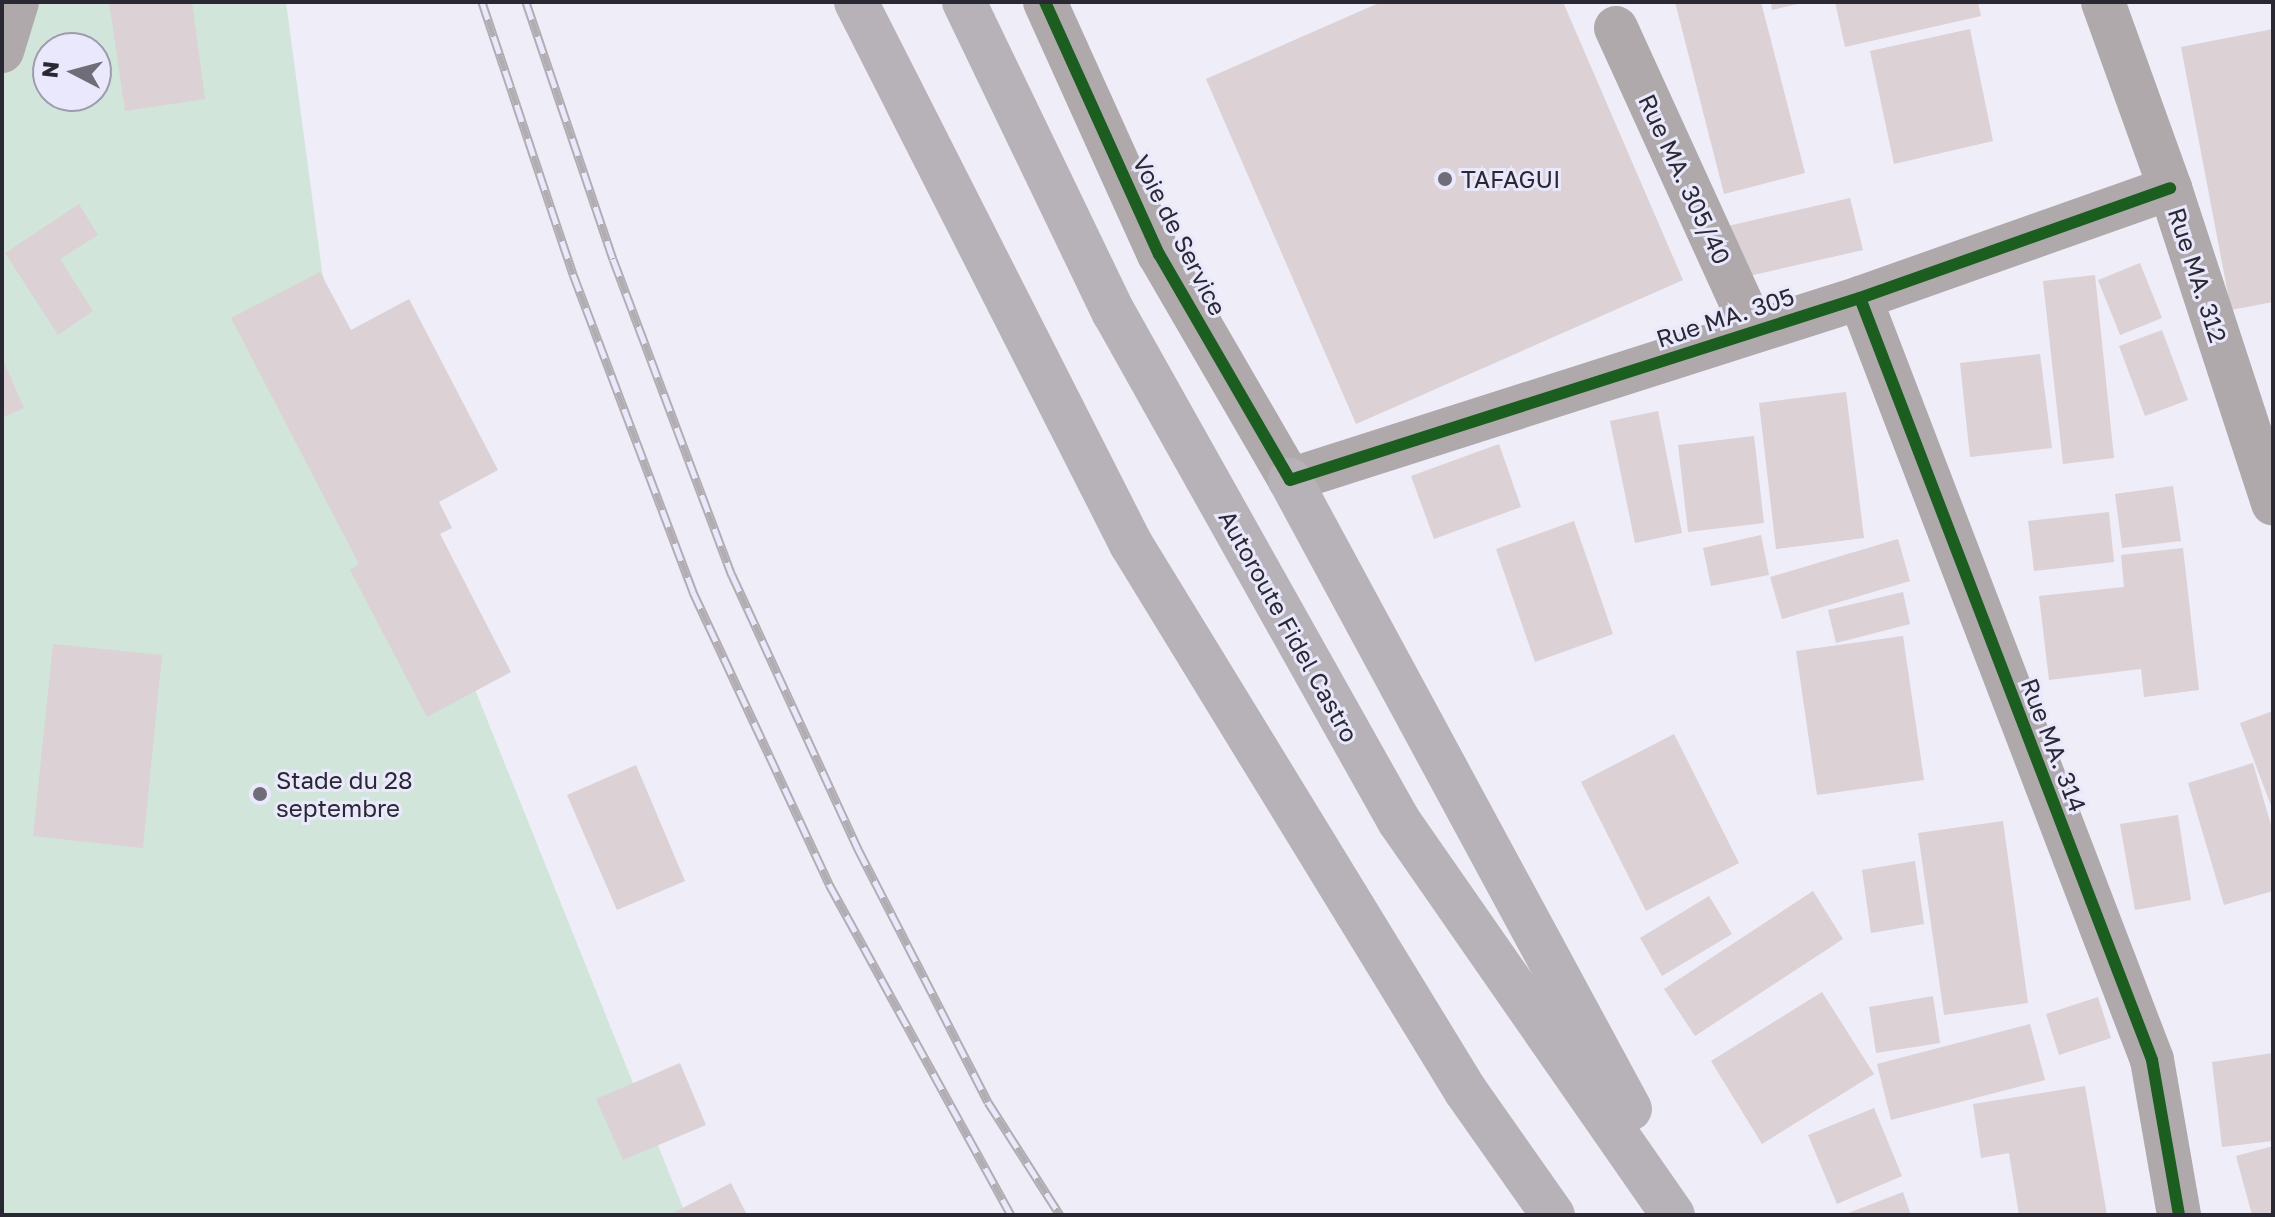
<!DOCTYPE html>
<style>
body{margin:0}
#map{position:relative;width:2275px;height:1217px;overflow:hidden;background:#eeedf8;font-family:"Golos Text",sans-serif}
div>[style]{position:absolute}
.green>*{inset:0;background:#d2e5db}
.building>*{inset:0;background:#dcd1d4}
.minor>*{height:44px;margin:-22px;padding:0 22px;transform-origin:22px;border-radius:22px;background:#afa9ab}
.highway>*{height:44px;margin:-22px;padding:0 22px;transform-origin:22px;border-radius:22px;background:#b7b2b7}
.rail>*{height:9px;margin-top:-4.5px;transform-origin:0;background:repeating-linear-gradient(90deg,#eae8fd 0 18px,#b1adb2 0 36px);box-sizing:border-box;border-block:2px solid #b1adb2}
.cycleway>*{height:12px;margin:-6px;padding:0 6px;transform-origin:6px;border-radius:6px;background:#1b5e20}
.dots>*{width:22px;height:22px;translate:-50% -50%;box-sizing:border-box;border:4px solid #eae8fd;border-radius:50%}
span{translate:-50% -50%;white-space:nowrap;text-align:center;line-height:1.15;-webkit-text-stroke:6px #eae8fd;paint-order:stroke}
.poi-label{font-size:24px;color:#2a2933}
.left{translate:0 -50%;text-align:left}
.street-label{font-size:24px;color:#2a2933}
.frame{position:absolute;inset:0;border:4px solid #2a2933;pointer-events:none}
.north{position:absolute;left:32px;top:32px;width:80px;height:80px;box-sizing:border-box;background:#eae8fd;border:2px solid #9d9cac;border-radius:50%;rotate:276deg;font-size:22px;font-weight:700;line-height:32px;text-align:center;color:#2a2933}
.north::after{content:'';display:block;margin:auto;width:28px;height:36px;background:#6f6e78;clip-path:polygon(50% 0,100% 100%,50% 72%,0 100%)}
</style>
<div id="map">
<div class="green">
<i style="clip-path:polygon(evenodd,2px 2px,286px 2px,322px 271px,348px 373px,686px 1215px,2px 1215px,2px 2px,48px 48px,96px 48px,96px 96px,48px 96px,48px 48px)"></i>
</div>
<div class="building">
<i style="clip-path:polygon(109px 2px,192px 2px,205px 99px,125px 111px)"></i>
<i style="clip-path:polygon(1381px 2px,1563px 2px,1683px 280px,1356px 424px,1206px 79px)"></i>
<i style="clip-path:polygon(1675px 2px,1761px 2px,1805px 173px,1724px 194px)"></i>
<i style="clip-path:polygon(1771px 2px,1801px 2px,1802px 3px,1772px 10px)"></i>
<i style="clip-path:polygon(1835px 2px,1978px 2px,1981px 16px,1845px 47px)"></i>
<i style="clip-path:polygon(1970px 29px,1993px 141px,1894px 164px,1870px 51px)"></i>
<i style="clip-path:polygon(2273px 29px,2273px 302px,2231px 310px,2181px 47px)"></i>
<i style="clip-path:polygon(1850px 198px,1863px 250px,1740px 278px,1728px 226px)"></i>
<i style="clip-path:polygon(79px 204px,98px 235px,60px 259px,93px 311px,58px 335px,5px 253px)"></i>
<i style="clip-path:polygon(2140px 263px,2162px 318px,2120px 335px,2098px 280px)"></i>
<i style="clip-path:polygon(320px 272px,351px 330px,409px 299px,498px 470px,439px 502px,452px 528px,440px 534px,511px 672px,427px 717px,350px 570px,359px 564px,231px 318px)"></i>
<i style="clip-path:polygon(2095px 275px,2114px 458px,2063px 464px,2043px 281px)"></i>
<i style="clip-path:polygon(2162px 330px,2188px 400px,2145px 416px,2119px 346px)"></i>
<i style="clip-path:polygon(2040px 354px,2052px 448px,1970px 457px,1960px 363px)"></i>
<i style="clip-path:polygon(2px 358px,24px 408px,2px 418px)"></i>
<i style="clip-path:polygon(1846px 392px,1864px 538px,1776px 549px,1759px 403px)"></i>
<i style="clip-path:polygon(1658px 411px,1682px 533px,1635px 543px,1610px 421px)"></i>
<i style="clip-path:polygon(1754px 436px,1764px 523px,1688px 532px,1678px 445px)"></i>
<i style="clip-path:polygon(1499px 444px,1521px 507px,1434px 539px,1411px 476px)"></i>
<i style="clip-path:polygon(2173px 486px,2181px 541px,2122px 548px,2115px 494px)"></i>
<i style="clip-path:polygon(2109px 512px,2114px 562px,2034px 571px,2028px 521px)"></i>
<i style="clip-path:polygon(1574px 521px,1613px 634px,1535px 662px,1496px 549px)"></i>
<i style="clip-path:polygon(1761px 535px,1769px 575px,1711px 586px,1703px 548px)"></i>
<i style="clip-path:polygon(1898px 539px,1910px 581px,1782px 619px,1770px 577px)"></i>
<i style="clip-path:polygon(2183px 548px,2199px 690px,2144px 697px,2141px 669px,2049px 680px,2039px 596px,2124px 587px,2121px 555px)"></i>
<i style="clip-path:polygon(1903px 592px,1910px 624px,1836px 643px,1828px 610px)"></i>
<i style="clip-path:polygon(1903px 636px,1924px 780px,1817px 795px,1796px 651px)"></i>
<i style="clip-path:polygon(53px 644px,162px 655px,143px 848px,33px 836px)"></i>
<i style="clip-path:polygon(2273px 711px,2273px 811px,2240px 723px)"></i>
<i style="clip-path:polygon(1674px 734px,1739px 863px,1646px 911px,1581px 782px)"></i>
<i style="clip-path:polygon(2253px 763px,2273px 832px,2273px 891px,2224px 905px,2188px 783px)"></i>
<i style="clip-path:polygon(636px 765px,685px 881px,617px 910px,567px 795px)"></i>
<i style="clip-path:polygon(2178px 815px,2191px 900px,2135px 910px,2120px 824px)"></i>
<i style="clip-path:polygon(2003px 821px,2028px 1003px,1944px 1015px,1918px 833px)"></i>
<i style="clip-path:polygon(1915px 861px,1924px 924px,1871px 933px,1862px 870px)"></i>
<i style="clip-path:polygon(1813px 891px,1843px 939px,1695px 1036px,1664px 989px)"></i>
<i style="clip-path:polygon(1709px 896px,1732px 934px,1662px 976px,1640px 938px)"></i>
<i style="clip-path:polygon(1822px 992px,1874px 1074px,1762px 1144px,1711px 1061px)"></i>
<i style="clip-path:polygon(1933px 996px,1940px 1043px,1876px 1053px,1869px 1007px)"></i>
<i style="clip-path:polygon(2098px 997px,2111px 1038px,2059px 1055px,2046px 1014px)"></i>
<i style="clip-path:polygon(2030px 1024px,2045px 1080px,1891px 1120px,1877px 1064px)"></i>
<i style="clip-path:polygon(2273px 1053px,2273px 1141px,2222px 1147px,2212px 1062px)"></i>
<i style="clip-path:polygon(680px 1063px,706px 1125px,623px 1160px,596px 1099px)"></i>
<i style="clip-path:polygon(2085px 1086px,2107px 1215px,2019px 1215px,2009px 1153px,1981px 1158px,1973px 1104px)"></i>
<i style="clip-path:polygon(1874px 1108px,1902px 1176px,1837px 1204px,1808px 1135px)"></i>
<i style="clip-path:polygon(2273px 1146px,2273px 1214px,2252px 1215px,2236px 1156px)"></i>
<i style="clip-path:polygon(731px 1183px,747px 1215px,669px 1215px)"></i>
<i style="clip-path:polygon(1903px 1192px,1911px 1215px,1843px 1215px)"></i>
</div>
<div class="minor">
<i style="left:1045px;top:2px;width:277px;rotate:65.7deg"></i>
<i style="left:1159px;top:254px;width:261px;rotate:59.9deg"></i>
<i style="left:1290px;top:480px;width:598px;rotate:-17.71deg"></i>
<i style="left:1860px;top:298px;width:329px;rotate:-19.5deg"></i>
<i style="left:2103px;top:2px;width:198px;rotate:70.2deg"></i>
<i style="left:2170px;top:188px;width:332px;rotate:71.9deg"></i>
<i style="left:1616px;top:28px;width:333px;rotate:65.5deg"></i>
<i style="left:2px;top:51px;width:51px;rotate:-73deg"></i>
<i style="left:1860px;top:298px;width:816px;rotate:69.03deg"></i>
<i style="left:2152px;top:1060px;width:157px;rotate:80.1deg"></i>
</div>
<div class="highway">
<i style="left:856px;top:2px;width:608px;rotate:63.1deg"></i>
<i style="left:1131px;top:544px;width:640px;rotate:58.54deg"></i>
<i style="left:1465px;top:1090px;width:153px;rotate:54.9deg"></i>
<i style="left:964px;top:2px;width:345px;rotate:64.3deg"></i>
<i style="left:1114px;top:313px;width:582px;rotate:60.71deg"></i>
<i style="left:1399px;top:821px;width:480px;rotate:55.2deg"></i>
<i style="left:1290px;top:480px;width:715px;rotate:61.61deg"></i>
</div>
<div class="rail">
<i style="left:482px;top:2px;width:287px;rotate:71.5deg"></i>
<i style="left:573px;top:274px;width:340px;rotate:69.3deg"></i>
<i style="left:693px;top:592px;width:322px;rotate:65deg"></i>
<i style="left:829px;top:884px;width:378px;rotate:61.2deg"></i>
<i style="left:526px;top:2px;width:271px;rotate:71.3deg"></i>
<i style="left:613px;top:259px;width:338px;rotate:69.4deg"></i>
<i style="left:732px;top:575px;width:302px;rotate:65.3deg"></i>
<i style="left:858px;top:849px;width:284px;rotate:62.8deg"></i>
<i style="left:988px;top:1102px;width:134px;rotate:57.5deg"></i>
</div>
<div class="cycleway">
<i style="left:1045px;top:2px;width:277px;rotate:65.7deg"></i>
<i style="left:1159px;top:254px;width:261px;rotate:59.9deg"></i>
<i style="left:1290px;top:480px;width:598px;rotate:-17.71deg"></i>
<i style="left:1860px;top:298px;width:329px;rotate:-19.5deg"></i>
<i style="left:1860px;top:298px;width:816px;rotate:69.03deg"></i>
<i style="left:2152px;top:1060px;width:157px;rotate:80.1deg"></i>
</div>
<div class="dots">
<i style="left:1445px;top:179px;background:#6f6e78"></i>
<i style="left:260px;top:794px;background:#6f6e78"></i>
</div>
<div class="poi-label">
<span class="left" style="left:1461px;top:179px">TAFAGUI</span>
<span class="left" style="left:276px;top:794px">Stade du 28<br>septembre</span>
</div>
<div class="street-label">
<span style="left:1685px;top:179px;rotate:65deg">Rue MA. 305/40</span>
<span style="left:1180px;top:235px;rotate:63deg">Voie de Service</span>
<span style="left:2198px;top:275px;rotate:72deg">Rue MA. 312</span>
<span style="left:1725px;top:317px;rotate:-18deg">Rue MA. 305</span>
<span style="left:1289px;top:626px;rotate:61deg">Autoroute Fidel Castro</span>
<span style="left:2054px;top:745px;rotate:69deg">Rue MA. 314</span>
</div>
<div class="frame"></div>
<div class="north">N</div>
</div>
